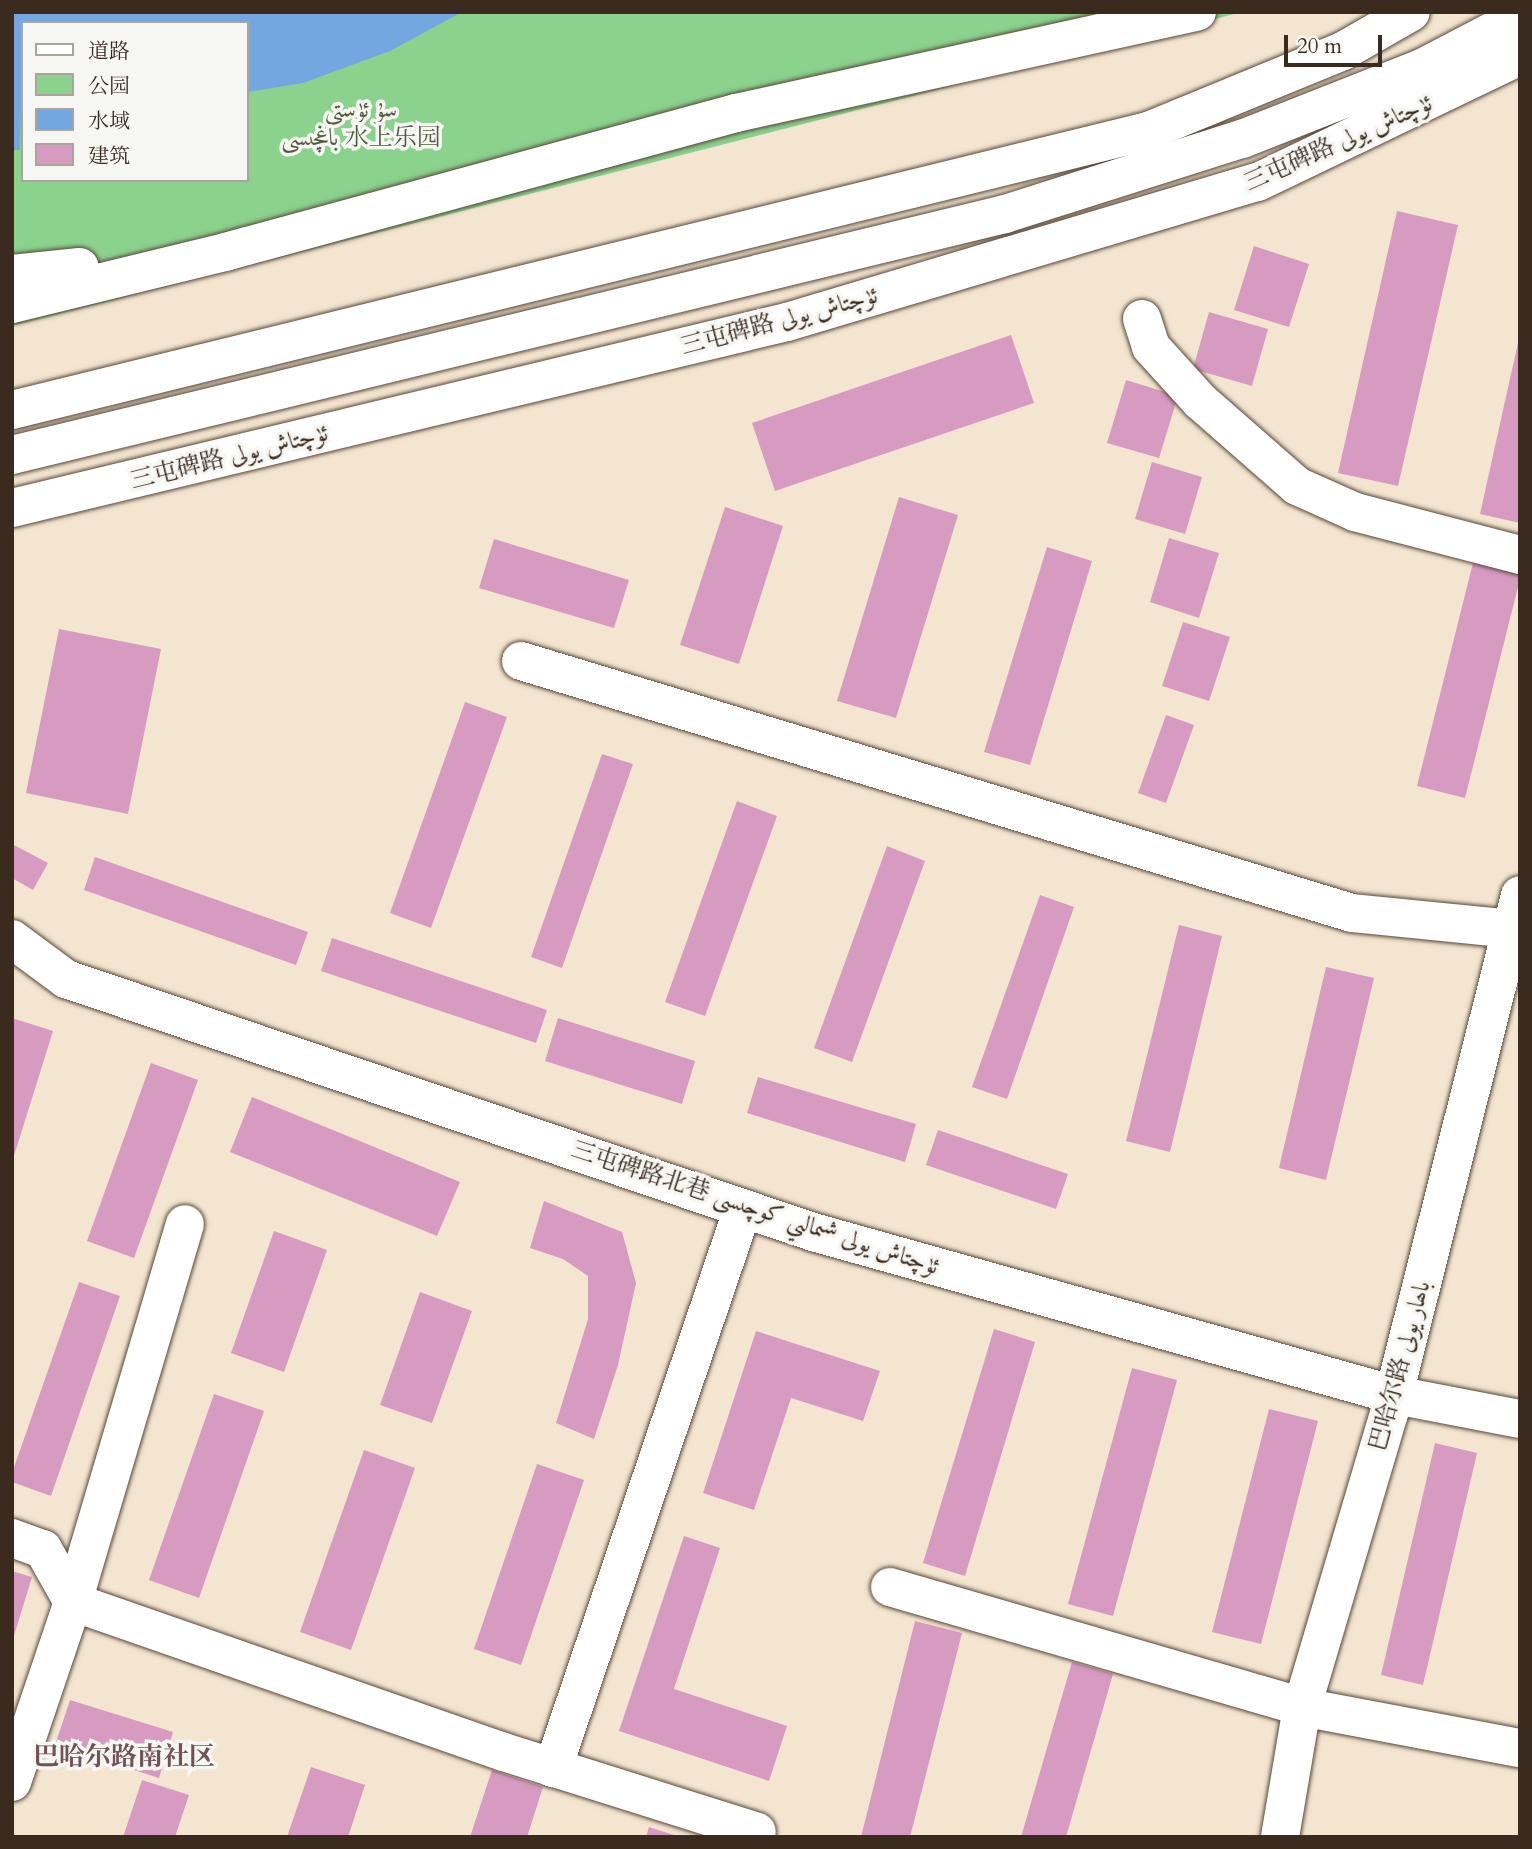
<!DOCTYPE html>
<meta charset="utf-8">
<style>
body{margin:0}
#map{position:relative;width:1532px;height:1849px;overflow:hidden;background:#f4e5d0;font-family:Cardo,Amiri,"Noto Serif SC",serif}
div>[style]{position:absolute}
.green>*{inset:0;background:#8bd28d}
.water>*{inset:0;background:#73a7e0}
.building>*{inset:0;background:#d79bc2}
.roads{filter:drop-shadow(0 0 2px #574639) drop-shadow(0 0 2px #574639)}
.minor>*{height:38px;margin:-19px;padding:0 19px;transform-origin:19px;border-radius:19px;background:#fff}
.major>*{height:38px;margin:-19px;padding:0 19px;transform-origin:19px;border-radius:19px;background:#fff}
.highway>*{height:38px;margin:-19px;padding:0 19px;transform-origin:19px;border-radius:19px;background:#fff}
span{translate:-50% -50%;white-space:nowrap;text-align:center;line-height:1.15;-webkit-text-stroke:7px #f6f6f2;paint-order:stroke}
.park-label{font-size:24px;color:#535c3f}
.street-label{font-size:24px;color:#3b2a1e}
.neighbourhood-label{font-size:26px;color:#725257;font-weight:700}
.frame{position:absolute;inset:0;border:14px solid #3b2a1e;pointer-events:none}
.legend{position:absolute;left:21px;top:21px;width:228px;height:161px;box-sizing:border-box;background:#f6f6f2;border:2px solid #aba49d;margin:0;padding:9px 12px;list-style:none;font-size:21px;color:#3b2a1e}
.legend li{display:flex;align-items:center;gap:14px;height:35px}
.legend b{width:35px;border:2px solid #aba49d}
.scale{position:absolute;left:1284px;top:35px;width:98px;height:32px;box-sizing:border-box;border:4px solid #3b2a1e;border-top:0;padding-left:9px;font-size:21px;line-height:24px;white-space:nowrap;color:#3b2a1e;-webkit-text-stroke:5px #f6f6f2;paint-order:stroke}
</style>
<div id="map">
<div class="green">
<i style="clip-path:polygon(evenodd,12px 12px,1242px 12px,12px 326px,12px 12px,23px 23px,247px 23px,247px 180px,23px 180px,23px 23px)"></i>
</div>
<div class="water">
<i style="clip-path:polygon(12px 12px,462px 12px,390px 51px,303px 83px,247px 92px,247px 23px,23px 23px,20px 150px,12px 150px)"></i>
</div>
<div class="building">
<i style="clip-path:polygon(1397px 211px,1458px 225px,1398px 486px,1338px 473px)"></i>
<i style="clip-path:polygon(1254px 246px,1309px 264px,1289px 327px,1234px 310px)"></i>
<i style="clip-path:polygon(1209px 312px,1268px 329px,1252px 386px,1193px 369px)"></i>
<i style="clip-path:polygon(1011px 335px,1034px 403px,775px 491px,752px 423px)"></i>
<i style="clip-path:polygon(1519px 338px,1520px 338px,1520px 523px,1480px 514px)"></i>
<i style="clip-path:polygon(1126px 380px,1178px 396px,1159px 458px,1107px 443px)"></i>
<i style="clip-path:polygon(1152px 462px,1202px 477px,1185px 534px,1135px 519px)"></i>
<i style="clip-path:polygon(899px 497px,958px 515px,896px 718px,837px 701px)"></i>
<i style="clip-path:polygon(725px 507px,783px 526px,739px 664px,680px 645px)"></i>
<i style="clip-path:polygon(1169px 538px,1219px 553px,1199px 618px,1150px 602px)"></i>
<i style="clip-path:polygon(494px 539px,629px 580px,614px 628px,479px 588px)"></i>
<i style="clip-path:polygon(1047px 547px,1092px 561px,1030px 765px,984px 752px)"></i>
<i style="clip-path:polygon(1474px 559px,1520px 571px,1520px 579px,1465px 798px,1417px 786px)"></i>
<i style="clip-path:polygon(1183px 622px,1230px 637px,1209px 701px,1162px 686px)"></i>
<i style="clip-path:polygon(59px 629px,161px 649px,128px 814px,26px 793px)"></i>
<i style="clip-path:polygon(465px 702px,507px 717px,431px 928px,390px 913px)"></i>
<i style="clip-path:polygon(1166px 715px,1194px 725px,1166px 803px,1138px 793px)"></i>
<i style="clip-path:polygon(602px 754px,633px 764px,562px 968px,531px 957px)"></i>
<i style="clip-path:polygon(737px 801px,777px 816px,705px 1016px,665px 1002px)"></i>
<i style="clip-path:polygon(12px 844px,48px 863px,33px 890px,12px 878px)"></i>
<i style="clip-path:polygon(887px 846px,925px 861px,852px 1062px,814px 1048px)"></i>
<i style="clip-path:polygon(95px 857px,308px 932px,296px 965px,84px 890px)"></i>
<i style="clip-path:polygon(1040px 895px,1074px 907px,1007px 1099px,972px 1087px)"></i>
<i style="clip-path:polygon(1179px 925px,1222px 936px,1170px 1152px,1126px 1141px)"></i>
<i style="clip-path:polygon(332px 938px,547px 1010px,536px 1043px,321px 971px)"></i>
<i style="clip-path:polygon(1326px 967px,1374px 978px,1326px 1180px,1279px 1168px)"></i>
<i style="clip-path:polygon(12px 1018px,53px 1031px,13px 1159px,12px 1158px)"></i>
<i style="clip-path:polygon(558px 1018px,695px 1061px,682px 1104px,545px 1061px)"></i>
<i style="clip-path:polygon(151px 1063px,198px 1080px,134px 1258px,87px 1241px)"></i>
<i style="clip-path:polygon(758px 1077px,916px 1124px,905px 1162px,747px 1113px)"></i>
<i style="clip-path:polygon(252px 1097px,460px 1182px,437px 1236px,230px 1152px)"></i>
<i style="clip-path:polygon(938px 1130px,1068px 1174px,1056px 1209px,926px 1165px)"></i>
<i style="clip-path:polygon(544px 1201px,622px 1232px,636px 1283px,618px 1365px,594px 1439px,556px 1423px,588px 1319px,588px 1276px,563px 1259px,530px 1248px)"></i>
<i style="clip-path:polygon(274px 1231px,327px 1250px,284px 1372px,231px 1353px)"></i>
<i style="clip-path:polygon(79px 1282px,120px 1296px,51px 1496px,12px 1482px,12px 1473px)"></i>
<i style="clip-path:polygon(420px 1292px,472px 1311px,432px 1423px,380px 1405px)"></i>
<i style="clip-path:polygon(994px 1329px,1035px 1342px,965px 1576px,923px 1563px)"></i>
<i style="clip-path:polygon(756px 1331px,880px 1371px,863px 1421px,791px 1398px,754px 1510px,703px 1493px)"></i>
<i style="clip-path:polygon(1132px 1368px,1177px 1380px,1113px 1616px,1068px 1604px)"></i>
<i style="clip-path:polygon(214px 1394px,264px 1411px,199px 1598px,149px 1580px)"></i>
<i style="clip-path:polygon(1269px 1409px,1318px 1421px,1261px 1644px,1212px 1632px)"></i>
<i style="clip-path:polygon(1435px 1443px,1477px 1453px,1423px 1685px,1381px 1675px)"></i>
<i style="clip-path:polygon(364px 1450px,415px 1468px,351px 1650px,300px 1632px)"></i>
<i style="clip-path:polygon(537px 1464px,584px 1480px,521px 1665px,474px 1649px)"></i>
<i style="clip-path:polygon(684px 1536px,720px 1548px,674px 1689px,787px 1726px,769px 1781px,619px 1731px)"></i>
<i style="clip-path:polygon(12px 1571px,32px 1577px,13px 1639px,12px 1638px)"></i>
<i style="clip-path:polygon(915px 1621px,962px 1633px,910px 1837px,861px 1837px)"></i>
<i style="clip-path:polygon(1072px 1662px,1113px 1674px,1066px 1837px,1021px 1837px)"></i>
<i style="clip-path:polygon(70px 1700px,173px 1732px,159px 1778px,55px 1745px)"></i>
<i style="clip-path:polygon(311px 1767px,365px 1785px,348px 1837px,287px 1837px)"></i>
<i style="clip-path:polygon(492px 1770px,543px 1787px,527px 1837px,470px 1837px)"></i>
<i style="clip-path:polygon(142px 1780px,189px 1795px,175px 1837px,123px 1837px)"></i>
<i style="clip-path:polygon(649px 1827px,677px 1836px,677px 1837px,646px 1837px)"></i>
</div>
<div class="roads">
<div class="minor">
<i style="left:1142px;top:319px;width:29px;rotate:72deg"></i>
<i style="left:1151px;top:347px;width:73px;rotate:47.8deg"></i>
<i style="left:1200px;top:401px;width:129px;rotate:41.2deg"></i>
<i style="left:1297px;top:486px;width:64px;rotate:24.1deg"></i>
<i style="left:1355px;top:512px;width:171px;rotate:14.6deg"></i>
<i style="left:521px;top:661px;width:868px;rotate:16.87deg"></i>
<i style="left:1352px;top:913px;width:160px;rotate:5.7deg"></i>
<i style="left:12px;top:939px;width:67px;rotate:36.5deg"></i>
<i style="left:66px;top:979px;width:789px;rotate:18.71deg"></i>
<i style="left:813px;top:1232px;width:604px;rotate:15.65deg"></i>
<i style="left:1395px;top:1395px;width:127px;rotate:10.9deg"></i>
<i style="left:12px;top:1538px;width:33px;rotate:20deg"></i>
<i style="left:43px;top:1549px;width:61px;rotate:60.5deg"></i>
<i style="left:73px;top:1602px;width:456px;rotate:19.2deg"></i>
<i style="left:504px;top:1752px;width:265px;rotate:17.5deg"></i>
<i style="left:890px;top:1587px;width:429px;rotate:16.2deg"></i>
<i style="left:1302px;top:1707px;width:222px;rotate:10.7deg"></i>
<i style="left:553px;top:1768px;width:591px;rotate:-71.26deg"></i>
<i style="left:12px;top:1782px;width:190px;rotate:-71.3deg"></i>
<i style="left:73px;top:1602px;width:394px;rotate:-73.5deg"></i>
<i style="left:1280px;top:1837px;width:132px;rotate:-80.4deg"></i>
<i style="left:1302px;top:1707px;width:306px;rotate:-73.5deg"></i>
<i style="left:1389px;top:1414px;width:535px;rotate:-75.83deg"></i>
</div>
<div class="major">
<i style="left:12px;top:410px;width:1170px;rotate:-13.8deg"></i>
<i style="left:1148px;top:131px;width:211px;rotate:-22.3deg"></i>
<i style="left:1343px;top:51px;width:78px;rotate:-29.8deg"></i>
<i style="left:12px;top:508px;width:797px;rotate:-13.5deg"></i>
<i style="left:787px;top:322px;width:491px;rotate:-16.6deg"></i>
<i style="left:1258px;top:182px;width:291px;rotate:-25.7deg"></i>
</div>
<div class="highway">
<i style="left:12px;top:274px;width:68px;rotate:-5.9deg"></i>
<i style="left:12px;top:304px;width:219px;rotate:-13.7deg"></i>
<i style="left:225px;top:252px;width:530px;rotate:-15.22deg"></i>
<i style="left:736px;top:113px;width:472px;rotate:-12.4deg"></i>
<i style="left:12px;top:455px;width:1022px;rotate:-13.64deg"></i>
<i style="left:1005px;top:214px;width:249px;rotate:-17.6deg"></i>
<i style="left:1242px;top:139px;width:193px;rotate:-21.5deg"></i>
<i style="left:1422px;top:68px;width:110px;rotate:-27.5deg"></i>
</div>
</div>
<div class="park-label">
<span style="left:361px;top:124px">سۇ ئۈستى<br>باغچىسى 水上乐园</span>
</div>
<div class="street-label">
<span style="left:1338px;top:143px;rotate:-24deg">三屯碑路 ئۈچتاش يولى</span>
<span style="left:779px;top:321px;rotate:-15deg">三屯碑路 ئۈچتاش يولى</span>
<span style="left:229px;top:457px;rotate:-14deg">三屯碑路 ئۈچتاش يولى</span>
<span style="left:755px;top:1208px;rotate:18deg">三屯碑路北巷 ئۈچتاش يولى شىمالىي كوچىسى</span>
<span style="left:1400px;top:1366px;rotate:-75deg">巴哈尔路 باھار يولى</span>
</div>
<div class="neighbourhood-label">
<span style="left:124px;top:1757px">巴哈尔路南社区</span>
</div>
<div class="frame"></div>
<ul class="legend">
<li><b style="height:9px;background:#fff"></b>道路</li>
<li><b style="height:19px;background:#8bd28d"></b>公园</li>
<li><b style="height:19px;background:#73a7e0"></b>水域</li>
<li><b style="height:19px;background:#d79bc2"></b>建筑</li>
</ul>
<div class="scale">20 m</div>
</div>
